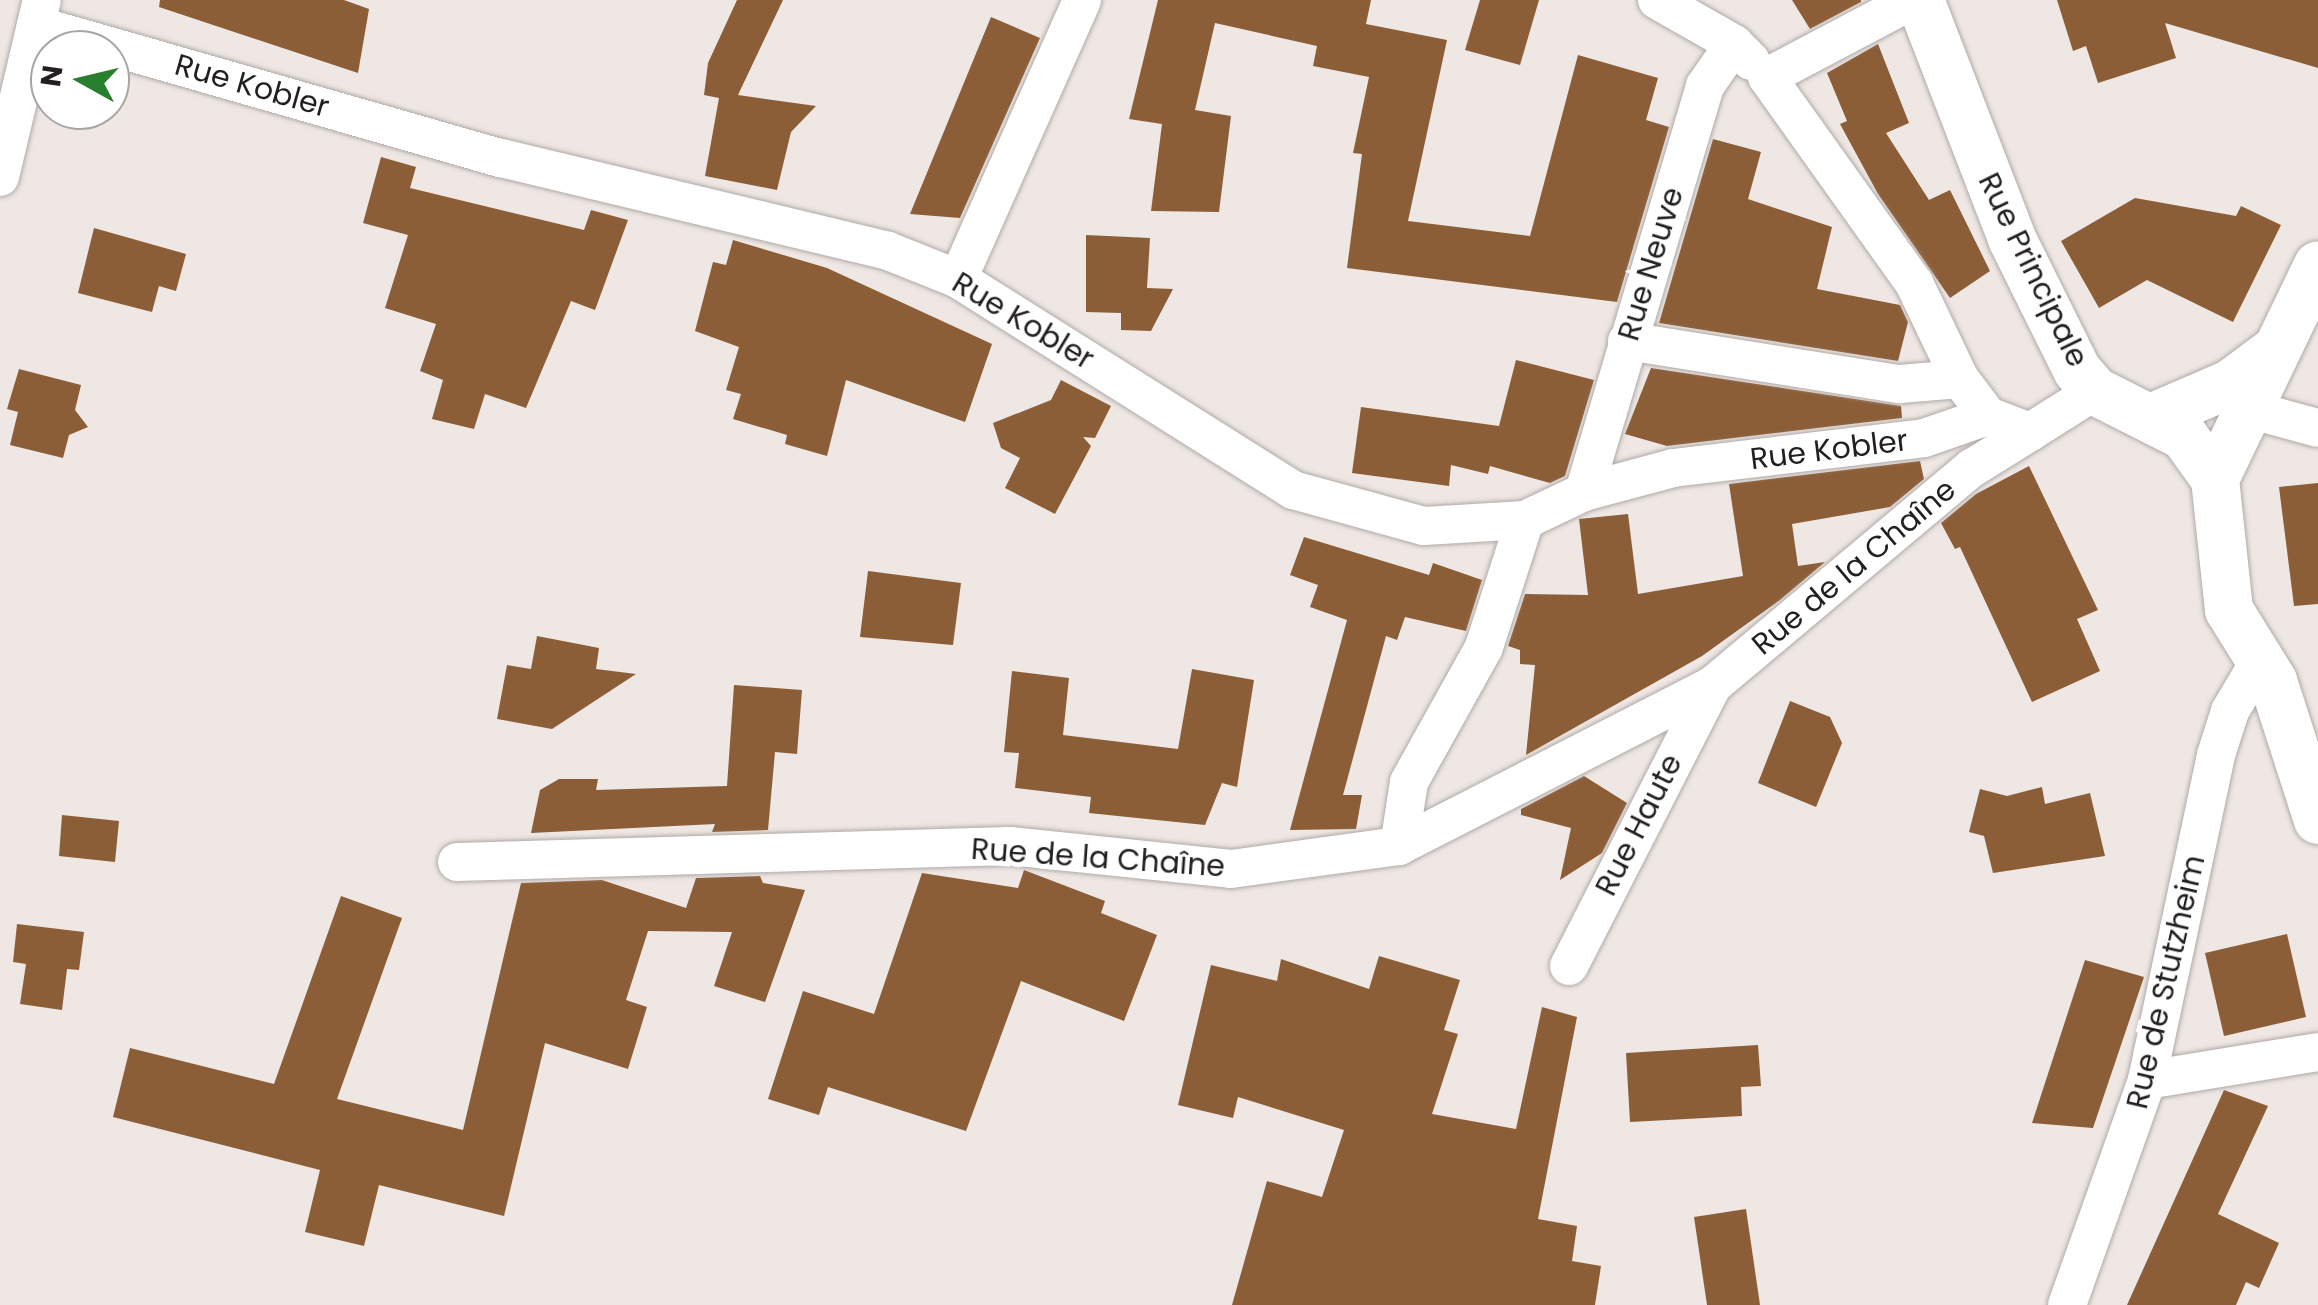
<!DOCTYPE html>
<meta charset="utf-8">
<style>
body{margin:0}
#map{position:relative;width:2318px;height:1305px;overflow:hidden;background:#eee7e4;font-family:Poppins,sans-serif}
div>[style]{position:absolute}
.building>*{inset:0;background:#8c5e38}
.roads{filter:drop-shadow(0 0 2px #b0a9a6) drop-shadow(0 0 2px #b0a9a6)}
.minor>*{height:38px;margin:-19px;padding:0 19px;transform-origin:19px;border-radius:19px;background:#fff}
.tertiary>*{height:48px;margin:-24px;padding:0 24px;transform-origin:24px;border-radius:24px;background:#fff}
span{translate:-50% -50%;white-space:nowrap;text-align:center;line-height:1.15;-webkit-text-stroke:10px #fff;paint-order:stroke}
.street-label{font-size:30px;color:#221f1e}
.north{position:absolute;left:30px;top:30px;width:100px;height:100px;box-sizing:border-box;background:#fff;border:2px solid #a7a5a5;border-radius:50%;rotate:278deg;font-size:28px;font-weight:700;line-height:40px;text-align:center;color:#221f1e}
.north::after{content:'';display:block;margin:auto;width:35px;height:45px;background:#287f2d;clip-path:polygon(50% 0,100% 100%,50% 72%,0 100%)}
</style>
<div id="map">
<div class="building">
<i style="clip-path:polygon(160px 0,344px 0,369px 9px,358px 73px,159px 7px)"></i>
<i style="clip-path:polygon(737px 0,783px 0,738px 95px,816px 106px,791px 132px,777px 190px,705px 176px,719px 98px,704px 95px,708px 63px)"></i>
<i style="clip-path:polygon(1158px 0,1371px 0,1366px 24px,1447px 40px,1408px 221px,1530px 236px,1578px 55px,1658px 78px,1646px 120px,1669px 127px,1617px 302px,1347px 268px,1362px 154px,1353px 153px,1369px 77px,1313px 66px,1317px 46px,1215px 23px,1195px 110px,1231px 116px,1219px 212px,1151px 211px,1162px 124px,1129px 119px)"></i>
<i style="clip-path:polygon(1480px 0,1539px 0,1520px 65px,1465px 50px)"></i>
<i style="clip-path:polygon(1792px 0,1861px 0,1861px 2px,1810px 29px)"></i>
<i style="clip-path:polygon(2057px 0,2318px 0,2318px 68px,2165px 23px,2176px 58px,2098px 83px,2086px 46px,2073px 51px)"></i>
<i style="clip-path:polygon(991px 17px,1040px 38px,960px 218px,910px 214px)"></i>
<i style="clip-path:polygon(1878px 44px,1909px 123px,1886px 133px,1929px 200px,1950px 190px,1990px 271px,1950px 298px,1878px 194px,1840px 124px,1847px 121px,1827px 73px)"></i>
<i style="clip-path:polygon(1713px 139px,1761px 152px,1748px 199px,1832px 227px,1817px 289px,1900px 305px,1908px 322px,1898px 361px,1659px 323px)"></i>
<i style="clip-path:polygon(381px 157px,416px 167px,410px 188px,584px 230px,591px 210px,628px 220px,595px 310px,571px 301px,526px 408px,485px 394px,474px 429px,432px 419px,443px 380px,420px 371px,436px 324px,385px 308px,408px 235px,363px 223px)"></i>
<i style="clip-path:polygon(2135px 198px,2236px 216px,2241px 206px,2281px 225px,2233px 322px,2147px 280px,2099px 308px,2061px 241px)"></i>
<i style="clip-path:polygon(94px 228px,186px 254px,176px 291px,159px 286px,152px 312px,78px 293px)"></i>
<i style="clip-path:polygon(1086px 235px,1150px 238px,1147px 288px,1173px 289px,1151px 331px,1121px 330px,1121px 313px,1086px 312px)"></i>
<i style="clip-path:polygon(733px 240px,827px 268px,992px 344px,965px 422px,846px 380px,827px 456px,785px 444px,787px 435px,733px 419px,741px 394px,726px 390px,739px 347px,695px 331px,713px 262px,726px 265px)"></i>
<i style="clip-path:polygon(1516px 360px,1594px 380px,1565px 476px,1550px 483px,1490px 466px,1488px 474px,1451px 465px,1449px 486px,1352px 473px,1361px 407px,1499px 426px)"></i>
<i style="clip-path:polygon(1651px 368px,1901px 406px,1902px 418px,1667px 446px,1625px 434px)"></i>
<i style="clip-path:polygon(19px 369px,81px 385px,75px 410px,88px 427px,69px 435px,63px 458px,10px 445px,18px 412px,7px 409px)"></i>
<i style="clip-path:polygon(1061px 380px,1111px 406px,1095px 438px,1083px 437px,1091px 446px,1055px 514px,1005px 488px,1020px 458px,1001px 448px,993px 423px,1051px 400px)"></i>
<i style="clip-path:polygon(1920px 461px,1924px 479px,1890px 507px,1792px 524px,1798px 566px,1825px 562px,1780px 600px,1702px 656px,1526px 755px,1535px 665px,1520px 664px,1520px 650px,1508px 646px,1525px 594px,1588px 595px,1579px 519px,1628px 514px,1638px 594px,1743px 576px,1729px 484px)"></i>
<i style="clip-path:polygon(2029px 466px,2098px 610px,2077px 619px,2100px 671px,2032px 702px,1960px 547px,1955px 549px,1941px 523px,1976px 494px)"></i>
<i style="clip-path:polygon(2318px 483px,2318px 604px,2294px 606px,2279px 487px)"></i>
<i style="clip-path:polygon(1304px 537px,1429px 575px,1433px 563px,1482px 580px,1466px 631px,1405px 617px,1397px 640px,1386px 636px,1343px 795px,1362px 795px,1356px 829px,1290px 830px,1347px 620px,1310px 607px,1318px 585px,1290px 575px)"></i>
<i style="clip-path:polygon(868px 571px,961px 583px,953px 645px,860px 637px)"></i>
<i style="clip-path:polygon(537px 636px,599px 648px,596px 669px,636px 674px,552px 729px,497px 719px,507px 665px,531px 669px)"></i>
<i style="clip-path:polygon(1192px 669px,1254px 680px,1237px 787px,1222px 783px,1205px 825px,1089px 813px,1091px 797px,1015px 788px,1019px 753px,1004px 752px,1012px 671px,1069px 678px,1063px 735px,1178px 749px)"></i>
<i style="clip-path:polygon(734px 685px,802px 690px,797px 754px,775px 752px,768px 830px,712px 832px,715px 824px,531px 833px,540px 790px,559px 779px,598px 779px,596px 790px,727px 786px)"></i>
<i style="clip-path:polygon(1790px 701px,1830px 717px,1842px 743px,1816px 807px,1758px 783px)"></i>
<i style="clip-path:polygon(1584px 776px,1627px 803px,1602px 853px,1560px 880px,1571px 828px,1521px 815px,1521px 809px)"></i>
<i style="clip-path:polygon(2042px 787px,2045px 804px,2090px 793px,2105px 856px,1993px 873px,1984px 836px,1969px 832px,1980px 789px,2007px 796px)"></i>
<i style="clip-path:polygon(62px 815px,119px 821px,115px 862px,59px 856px)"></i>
<i style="clip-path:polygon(1024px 870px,1105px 901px,1101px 913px,1157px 935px,1124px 1021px,1021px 981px,966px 1131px,828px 1087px,819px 1115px,768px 1099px,803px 991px,874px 1014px,922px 873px,1018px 888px)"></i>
<i style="clip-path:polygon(760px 876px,763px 883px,805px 890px,765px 1002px,714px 986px,732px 932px,648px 931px,626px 1000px,647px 1007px,628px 1069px,545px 1043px,504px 1216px,379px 1185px,364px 1246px,305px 1232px,320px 1170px,113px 1117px,130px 1048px,274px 1084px,341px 896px,402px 918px,337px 1099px,463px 1130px,521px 883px,602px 880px,686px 908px,696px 878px)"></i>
<i style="clip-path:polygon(17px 924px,84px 932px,79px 970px,67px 969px,62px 1010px,20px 1004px,26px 964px,13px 962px)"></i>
<i style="clip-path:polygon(2287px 934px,2306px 1017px,2224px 1036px,2205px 953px)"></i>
<i style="clip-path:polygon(1379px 956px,1460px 980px,1444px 1030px,1458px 1034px,1432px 1114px,1516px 1129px,1542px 1007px,1577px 1017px,1538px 1219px,1577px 1226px,1572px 1261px,1601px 1266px,1595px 1305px,1232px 1305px,1267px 1181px,1322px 1197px,1344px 1130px,1238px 1097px,1233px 1118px,1178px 1105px,1211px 965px,1277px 981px,1281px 959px,1369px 989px)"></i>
<i style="clip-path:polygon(2085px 960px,2144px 977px,2093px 1128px,2032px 1123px)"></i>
<i style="clip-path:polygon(1758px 1045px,1761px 1086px,1741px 1087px,1742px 1116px,1630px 1122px,1626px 1053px)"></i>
<i style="clip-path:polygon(2224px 1090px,2268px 1106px,2218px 1214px,2279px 1243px,2259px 1288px,2246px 1282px,2236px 1305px,2127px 1305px)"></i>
<i style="clip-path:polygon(1746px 1209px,1760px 1305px,1707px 1305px,1694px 1217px)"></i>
</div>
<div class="roads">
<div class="minor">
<i style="left:1657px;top:0;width:89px;rotate:29.7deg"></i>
<i style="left:1734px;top:44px;width:24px;rotate:45deg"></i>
<i style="left:1913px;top:0;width:165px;rotate:152.2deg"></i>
<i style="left:1767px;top:77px;width:253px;rotate:54.5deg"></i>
<i style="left:1914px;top:283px;width:106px;rotate:64.4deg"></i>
<i style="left:1960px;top:379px;width:46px;rotate:52.9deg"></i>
<i style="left:1988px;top:416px;width:45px;rotate:20.9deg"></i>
<i style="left:2030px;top:432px;width:77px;rotate:-32.2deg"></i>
<i style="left:36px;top:25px;width:484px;rotate:16deg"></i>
<i style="left:501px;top:158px;width:398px;rotate:13.5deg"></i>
<i style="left:888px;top:251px;width:75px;rotate:21.8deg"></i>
<i style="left:958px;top:279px;width:396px;rotate:32.2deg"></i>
<i style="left:1293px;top:490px;width:136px;rotate:15.4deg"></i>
<i style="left:1424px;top:526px;width:101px;rotate:-3.4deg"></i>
<i style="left:1525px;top:520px;width:65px;rotate:-25.4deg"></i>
<i style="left:1584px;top:492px;width:92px;rotate:-15.1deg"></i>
<i style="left:1673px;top:468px;width:253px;rotate:-6.8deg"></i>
<i style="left:1924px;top:438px;width:68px;rotate:-19deg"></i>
<i style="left:0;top:177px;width:182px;rotate:-76.7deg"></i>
<i style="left:958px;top:279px;width:305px;rotate:-66deg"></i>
<i style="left:1627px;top:341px;width:276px;rotate:9deg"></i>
<i style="left:1900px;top:384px;width:60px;rotate:-4.8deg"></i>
<i style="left:2252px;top:410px;width:68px;rotate:15.3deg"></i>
<i style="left:1584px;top:492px;width:424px;rotate:-73.4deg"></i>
<i style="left:1705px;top:86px;width:51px;rotate:-55.4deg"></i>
<i style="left:1399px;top:846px;width:65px;rotate:-81.1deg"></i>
<i style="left:1409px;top:782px;width:154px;rotate:-60.9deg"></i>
<i style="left:1484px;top:647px;width:133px;rotate:-72.1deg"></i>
<i style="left:457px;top:862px;width:553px;rotate:-1.66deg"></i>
<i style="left:1010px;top:846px;width:222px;rotate:5.9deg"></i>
<i style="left:1231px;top:869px;width:170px;rotate:-7.8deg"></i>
<i style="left:1399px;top:846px;width:353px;rotate:-27.1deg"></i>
<i style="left:1713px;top:685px;width:338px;rotate:-40deg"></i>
<i style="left:1972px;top:468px;width:68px;rotate:-31.8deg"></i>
<i style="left:1569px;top:966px;width:316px;rotate:-62.9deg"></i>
<i style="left:2147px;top:1080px;width:173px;rotate:-9.3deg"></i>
<i style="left:2067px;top:1305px;width:239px;rotate:-70.4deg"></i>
<i style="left:2147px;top:1080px;width:332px;rotate:-78deg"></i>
<i style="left:2216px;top:755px;width:46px;rotate:-72.3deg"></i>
<i style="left:2230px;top:711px;width:61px;rotate:-59.2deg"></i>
</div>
<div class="tertiary">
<i style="left:1920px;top:0;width:256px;rotate:68.9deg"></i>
<i style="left:2012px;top:239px;width:146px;rotate:63.6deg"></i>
<i style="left:2077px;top:370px;width:28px;rotate:49deg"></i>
<i style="left:2095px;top:391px;width:100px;rotate:26.8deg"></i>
<i style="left:2184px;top:436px;width:53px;rotate:54.2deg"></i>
<i style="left:2215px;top:479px;width:132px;rotate:83.9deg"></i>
<i style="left:2229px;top:610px;width:84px;rotate:58.2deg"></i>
<i style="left:2273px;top:681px;width:146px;rotate:72.1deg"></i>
<i style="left:2153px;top:417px;width:84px;rotate:-23.2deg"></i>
<i style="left:2230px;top:384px;width:59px;rotate:-36.7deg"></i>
<i style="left:2215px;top:479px;width:237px;rotate:-64.3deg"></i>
</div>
</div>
<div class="street-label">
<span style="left:252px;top:86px;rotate:16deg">Rue Kobler</span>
<span style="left:1651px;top:264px;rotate:-73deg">Rue Neuve</span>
<span style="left:2033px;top:270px;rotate:64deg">Rue Principale</span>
<span style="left:1023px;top:321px;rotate:31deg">Rue Kobler</span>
<span style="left:1829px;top:450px;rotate:-7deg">Rue Kobler</span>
<span style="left:1854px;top:567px;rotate:-40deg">Rue de la Chaîne</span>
<span style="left:1639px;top:825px;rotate:-63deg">Rue Haute</span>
<span style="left:1098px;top:858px;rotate:4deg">Rue de la Chaîne</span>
<span style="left:2166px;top:982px;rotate:-77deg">Rue de Stutzheim</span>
</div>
<div class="north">N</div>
</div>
